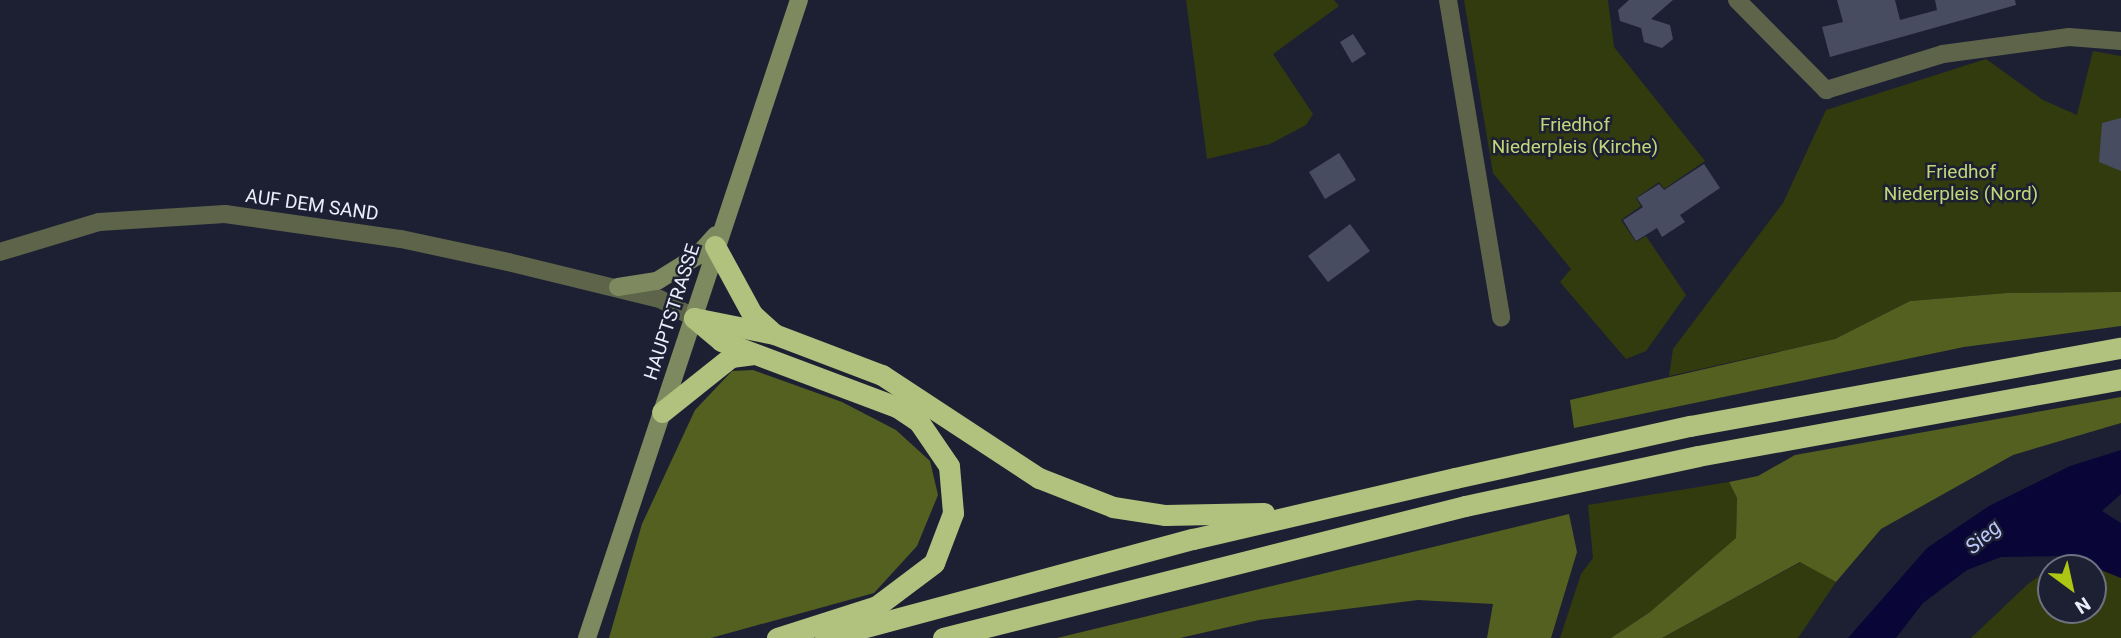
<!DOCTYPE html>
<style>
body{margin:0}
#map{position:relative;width:2121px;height:638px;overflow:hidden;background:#1d2032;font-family:Roboto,sans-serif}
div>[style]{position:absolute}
.green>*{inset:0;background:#323b0d}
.forest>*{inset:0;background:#54601f}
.water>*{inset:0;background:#090536}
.building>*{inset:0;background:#484c61}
.minor>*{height:18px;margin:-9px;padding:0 9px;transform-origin:9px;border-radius:9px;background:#5d644a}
.secondary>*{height:18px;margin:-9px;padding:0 9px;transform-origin:9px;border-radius:9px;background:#7f895f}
.motorway>*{height:21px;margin:-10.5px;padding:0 10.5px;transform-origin:10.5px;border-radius:10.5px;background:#b1c17e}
span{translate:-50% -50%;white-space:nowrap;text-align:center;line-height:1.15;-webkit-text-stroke:5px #1d2032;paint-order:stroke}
.park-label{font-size:19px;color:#c2d679}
.street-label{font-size:19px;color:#eaedfa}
.water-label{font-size:21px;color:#bcc7fa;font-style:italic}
.north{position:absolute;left:2037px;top:554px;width:70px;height:70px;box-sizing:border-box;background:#1d2032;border:2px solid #6f7282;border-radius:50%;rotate:147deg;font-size:19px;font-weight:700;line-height:28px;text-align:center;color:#eaedfa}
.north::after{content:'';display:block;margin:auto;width:24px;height:32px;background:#acc613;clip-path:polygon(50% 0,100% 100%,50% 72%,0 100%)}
</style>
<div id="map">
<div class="green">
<i style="clip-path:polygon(1186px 0,1334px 0,1339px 6px,1273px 54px,1313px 114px,1306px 125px,1270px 144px,1207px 159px)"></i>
<i style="clip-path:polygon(1464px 0,1608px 0,1614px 47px,1705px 161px,1664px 189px,1659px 182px,1636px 198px,1641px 206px,1621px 220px,1636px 242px,1646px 236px,1686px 295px,1646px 351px,1626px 359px,1560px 282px,1571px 269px,1493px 173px)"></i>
<i style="clip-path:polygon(2093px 51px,2121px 56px,2121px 292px,2007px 293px,1910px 301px,1835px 339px,1669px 376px,1673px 349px,1783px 203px,1826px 110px,1986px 59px,2043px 100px,2077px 115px)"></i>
<i style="clip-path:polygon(1729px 482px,1737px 498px,1736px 538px,1650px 612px,1611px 638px,1560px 638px,1581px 574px,1593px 558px,1588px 505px)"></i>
<i style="clip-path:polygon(evenodd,2067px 556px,2121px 578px,2121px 638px,1971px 638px,2028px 584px,2067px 556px,2051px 568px,2093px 568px,2093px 610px,2051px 610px,2051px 568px)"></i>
<i style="clip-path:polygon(1801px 562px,1836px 582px,1798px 638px,1662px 638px)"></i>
</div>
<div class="forest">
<i style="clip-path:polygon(2121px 292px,2121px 326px,1964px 347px,1574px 428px,1570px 400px,1835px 339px,1910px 301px,2007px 293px)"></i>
<i style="clip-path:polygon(753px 370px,842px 402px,896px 430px,930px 461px,938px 495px,917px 546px,874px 593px,711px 638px,609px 638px,642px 524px,695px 410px,732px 371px)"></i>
<i style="clip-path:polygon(2121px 397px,2121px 423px,2013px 455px,1881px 529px,1836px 582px,1800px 562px,1662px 638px,1611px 638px,1650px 612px,1736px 538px,1737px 498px,1729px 482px,1758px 476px,1795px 455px)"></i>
<i style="clip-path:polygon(1569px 514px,1577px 552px,1551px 638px,1487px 638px,1493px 604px,1418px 600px,1259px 620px,1180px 638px,1057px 638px)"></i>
</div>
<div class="water">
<i style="clip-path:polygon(2121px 450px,2121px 494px,2102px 511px,2121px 523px,2121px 578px,2067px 556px,2001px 557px,1967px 570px,1923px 603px,1896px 638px,1848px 638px,1927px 548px,1989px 506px,2070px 466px)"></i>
</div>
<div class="building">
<i style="clip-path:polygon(1629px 0,1673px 0,1651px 19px,1670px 25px,1673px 39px,1662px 48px,1644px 42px,1641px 28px,1620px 21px,1618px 10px)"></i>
<i style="clip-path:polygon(1837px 0,1895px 0,1900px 20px,1937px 10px,1935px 0,2015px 0,2016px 5px,1830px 57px,1822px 27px,1843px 22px)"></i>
<i style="clip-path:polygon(1353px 34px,1366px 54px,1352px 63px,1340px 42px)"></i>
<i style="clip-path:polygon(2121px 118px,2121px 171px,2099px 162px,2102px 123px)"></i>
<i style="clip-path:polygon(1339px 153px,1356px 180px,1325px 199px,1309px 172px)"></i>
<i style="clip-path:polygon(1704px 164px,1720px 188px,1680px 215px,1685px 222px,1662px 237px,1657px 228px,1636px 241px,1623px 220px,1643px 207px,1637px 198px,1659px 184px,1664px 190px)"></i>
<i style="clip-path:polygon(1350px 224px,1370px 251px,1328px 282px,1308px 256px)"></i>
</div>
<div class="minor">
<i style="left:1448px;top:0;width:322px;rotate:80.5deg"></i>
<i style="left:1737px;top:0;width:127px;rotate:45.3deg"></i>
<i style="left:1826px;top:90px;width:122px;rotate:-17.1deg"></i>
<i style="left:1943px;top:54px;width:127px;rotate:-7.7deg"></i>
<i style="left:2069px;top:37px;width:52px;rotate:4.4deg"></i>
<i style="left:0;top:252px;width:103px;rotate:-16.9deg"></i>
<i style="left:99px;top:222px;width:126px;rotate:-3.6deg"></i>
<i style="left:225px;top:214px;width:178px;rotate:8.1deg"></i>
<i style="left:401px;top:239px;width:109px;rotate:12.1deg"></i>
<i style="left:508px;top:262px;width:156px;rotate:13.7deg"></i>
<i style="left:660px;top:299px;width:39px;rotate:29deg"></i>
</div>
<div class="secondary">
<i style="left:618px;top:287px;width:39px;rotate:-9deg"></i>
<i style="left:657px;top:281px;width:47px;rotate:-32deg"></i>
<i style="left:697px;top:256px;width:28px;rotate:-48deg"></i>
<i style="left:587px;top:638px;width:672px;rotate:-71.62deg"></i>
</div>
<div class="motorway">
<i style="left:715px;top:246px;width:77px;rotate:61.4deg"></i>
<i style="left:752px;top:314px;width:28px;rotate:42deg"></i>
<i style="left:694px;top:318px;width:82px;rotate:11.3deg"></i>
<i style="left:774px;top:334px;width:116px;rotate:20.8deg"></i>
<i style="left:882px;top:375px;width:188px;rotate:33.3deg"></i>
<i style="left:1039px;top:478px;width:79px;rotate:21.4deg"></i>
<i style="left:1113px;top:507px;width:53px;rotate:8.7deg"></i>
<i style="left:1165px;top:515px;width:99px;rotate:-1.2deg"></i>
<i style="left:694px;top:318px;width:35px;rotate:40deg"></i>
<i style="left:721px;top:341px;width:188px;rotate:20.6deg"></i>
<i style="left:897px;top:407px;width:27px;rotate:34deg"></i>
<i style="left:919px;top:422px;width:53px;rotate:55.7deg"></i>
<i style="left:949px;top:466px;width:47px;rotate:85.1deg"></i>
<i style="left:953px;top:513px;width:53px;rotate:110.8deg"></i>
<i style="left:934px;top:563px;width:71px;rotate:143deg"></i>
<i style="left:877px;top:606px;width:105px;rotate:162.3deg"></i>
<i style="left:662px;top:412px;width:88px;rotate:-38.6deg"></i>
<i style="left:731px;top:357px;width:23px;rotate:-7deg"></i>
<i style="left:825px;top:638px;width:381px;rotate:-15.1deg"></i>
<i style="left:1193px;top:539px;width:269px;rotate:-13.1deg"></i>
<i style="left:1455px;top:478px;width:241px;rotate:-12.5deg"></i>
<i style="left:1690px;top:426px;width:438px;rotate:-10.3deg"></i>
<i style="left:943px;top:638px;width:538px;rotate:-14.19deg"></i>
<i style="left:1465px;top:506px;width:238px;rotate:-12.1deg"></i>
<i style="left:1698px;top:456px;width:430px;rotate:-10.3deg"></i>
</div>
<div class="park-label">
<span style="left:1575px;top:136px">Friedhof<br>Niederpleis (Kirche)</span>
<span style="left:1961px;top:183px">Friedhof<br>Niederpleis (Nord)</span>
</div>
<div class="street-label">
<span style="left:312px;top:205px;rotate:8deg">AUF DEM SAND</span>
<span style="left:672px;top:312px;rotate:-72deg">HAUPTSTRASSE</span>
</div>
<div class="water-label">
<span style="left:1983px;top:537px;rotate:-42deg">Sieg</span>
</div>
<div class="north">N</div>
</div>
